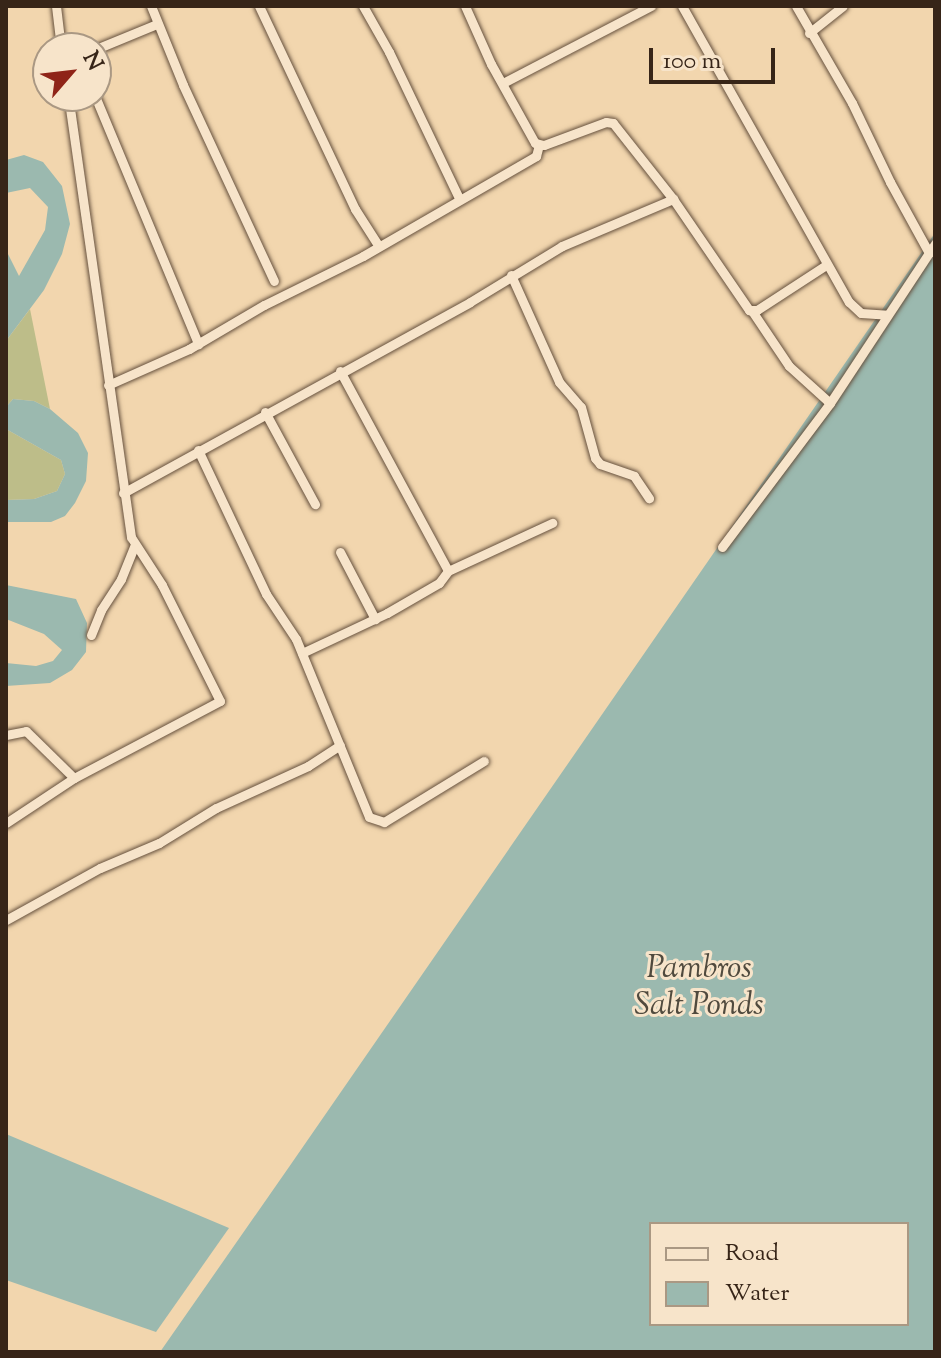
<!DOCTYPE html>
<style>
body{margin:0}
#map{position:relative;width:941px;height:1358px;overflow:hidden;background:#f2d6ae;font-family:"Sorts Mill Goudy",serif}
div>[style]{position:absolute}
.green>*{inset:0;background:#bdbd89}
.water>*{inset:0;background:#9bb9af}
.roads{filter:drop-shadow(0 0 2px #66513e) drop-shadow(0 0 2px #66513e)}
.street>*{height:9px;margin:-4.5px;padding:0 4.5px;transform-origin:4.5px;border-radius:4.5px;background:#f7e4ca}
span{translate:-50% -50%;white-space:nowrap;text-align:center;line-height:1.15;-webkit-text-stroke:6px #f7e4ca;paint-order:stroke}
.water-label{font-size:32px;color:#504a3e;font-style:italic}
.frame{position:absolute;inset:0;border:8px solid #372518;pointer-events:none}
.legend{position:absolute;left:649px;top:1222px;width:260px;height:104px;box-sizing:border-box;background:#f7e4ca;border:2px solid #aa9883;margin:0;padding:10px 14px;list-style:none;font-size:24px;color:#372518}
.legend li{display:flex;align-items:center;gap:16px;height:40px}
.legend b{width:40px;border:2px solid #aa9883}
.north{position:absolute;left:32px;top:32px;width:80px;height:80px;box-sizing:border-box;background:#f7e4ca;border:2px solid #aa9883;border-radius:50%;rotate:62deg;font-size:22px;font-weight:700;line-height:32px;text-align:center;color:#372518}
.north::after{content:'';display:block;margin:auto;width:28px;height:36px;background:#8f2418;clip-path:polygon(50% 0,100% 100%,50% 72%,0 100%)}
.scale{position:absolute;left:649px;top:48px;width:126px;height:36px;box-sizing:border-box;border:4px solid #372518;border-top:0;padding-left:10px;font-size:24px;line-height:28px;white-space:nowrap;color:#372518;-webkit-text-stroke:6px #f7e4ca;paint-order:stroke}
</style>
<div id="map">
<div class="green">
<i style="clip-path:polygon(30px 309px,50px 409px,34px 401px,13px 399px,6px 407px,6px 341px)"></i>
<i style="clip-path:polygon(6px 429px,61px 460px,65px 474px,57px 491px,34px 499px,6px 500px)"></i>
</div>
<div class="water">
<i style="clip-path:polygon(24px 155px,43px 162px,62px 186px,70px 224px,62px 254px,44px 290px,6px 341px,6px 250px,19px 276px,45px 230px,48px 207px,30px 188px,6px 193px,6px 160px)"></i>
<i style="clip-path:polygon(evenodd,935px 233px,935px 1352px,160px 1352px,289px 1167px,935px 233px,651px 1224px,907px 1224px,907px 1324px,651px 1324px,651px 1224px)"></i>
<i style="clip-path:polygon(13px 399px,34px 401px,50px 409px,78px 433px,88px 453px,86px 481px,75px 503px,65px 516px,51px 522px,6px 522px,6px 500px,34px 499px,57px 491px,65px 474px,61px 460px,6px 429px,6px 407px)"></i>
<i style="clip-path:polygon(6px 585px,76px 599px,87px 623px,86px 652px,72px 670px,50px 683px,6px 686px,6px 663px,36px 666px,53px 661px,62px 650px,44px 634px,6px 619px)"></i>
<i style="clip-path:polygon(6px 1134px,229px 1228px,156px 1332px,6px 1280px)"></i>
</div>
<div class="roads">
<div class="street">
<i style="left:56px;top:6px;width:42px;rotate:83.2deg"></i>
<i style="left:151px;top:6px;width:85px;rotate:67.9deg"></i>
<i style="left:183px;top:85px;width:216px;rotate:65.1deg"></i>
<i style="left:259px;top:6px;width:225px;rotate:64.7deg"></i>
<i style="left:355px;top:209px;width:43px;rotate:57.4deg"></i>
<i style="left:363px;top:6px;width:53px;rotate:60.5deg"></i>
<i style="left:389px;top:52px;width:162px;rotate:64.4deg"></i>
<i style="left:465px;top:6px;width:64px;rotate:65.9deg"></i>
<i style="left:491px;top:64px;width:90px;rotate:60.9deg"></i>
<i style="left:535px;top:143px;width:9px;rotate:13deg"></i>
<i style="left:544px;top:145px;width:66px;rotate:-20.4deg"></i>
<i style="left:606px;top:122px;width:7px;rotate:8deg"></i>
<i style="left:613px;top:123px;width:97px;rotate:51.7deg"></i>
<i style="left:673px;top:199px;width:135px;rotate:55.6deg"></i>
<i style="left:749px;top:310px;width:8px"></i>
<i style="left:757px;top:310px;width:82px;rotate:-33.1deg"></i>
<i style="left:682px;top:6px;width:340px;rotate:60.6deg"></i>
<i style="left:849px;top:302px;width:16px;rotate:43deg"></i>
<i style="left:861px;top:313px;width:26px;rotate:4deg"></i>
<i style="left:796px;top:6px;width:112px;rotate:60deg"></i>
<i style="left:852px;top:103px;width:88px;rotate:64.3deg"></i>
<i style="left:890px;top:182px;width:81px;rotate:61.2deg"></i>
<i style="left:809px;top:33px;width:43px;rotate:-38.5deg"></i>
<i style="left:96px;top:49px;width:66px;rotate:-22.3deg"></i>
<i style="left:503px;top:83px;width:167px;rotate:-27.5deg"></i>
<i style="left:95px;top:96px;width:269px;rotate:67.4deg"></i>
<i style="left:511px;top:275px;width:117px;rotate:65.8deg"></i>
<i style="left:559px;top:382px;width:33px;rotate:49deg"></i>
<i style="left:581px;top:407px;width:53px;rotate:74.6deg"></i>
<i style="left:595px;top:458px;width:8px;rotate:50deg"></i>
<i style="left:600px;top:464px;width:36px;rotate:19deg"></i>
<i style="left:634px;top:476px;width:27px;rotate:56deg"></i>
<i style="left:752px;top:311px;width:66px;rotate:56.1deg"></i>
<i style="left:789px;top:366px;width:55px;rotate:42.1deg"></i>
<i style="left:340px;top:371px;width:227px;rotate:61.6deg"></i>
<i style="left:108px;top:385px;width:89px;rotate:-24deg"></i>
<i style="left:189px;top:349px;width:87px;rotate:-30.4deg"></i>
<i style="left:264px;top:305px;width:110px;rotate:-26.3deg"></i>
<i style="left:363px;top:256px;width:200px;rotate:-30deg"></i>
<i style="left:536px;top:156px;width:11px;rotate:-75deg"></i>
<i style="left:265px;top:412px;width:105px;rotate:61.5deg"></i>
<i style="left:198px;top:450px;width:159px;rotate:64.7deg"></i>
<i style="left:266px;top:594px;width:54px;rotate:56.3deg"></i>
<i style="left:296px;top:639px;width:192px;rotate:67.7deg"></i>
<i style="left:369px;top:817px;width:16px;rotate:18deg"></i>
<i style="left:384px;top:822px;width:117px;rotate:-31.4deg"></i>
<i style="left:123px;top:493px;width:396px;rotate:-28.8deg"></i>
<i style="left:470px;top:302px;width:108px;rotate:-31.3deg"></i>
<i style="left:562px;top:246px;width:121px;rotate:-22.9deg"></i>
<i style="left:722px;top:547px;width:180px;rotate:-53.1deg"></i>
<i style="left:830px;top:403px;width:191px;rotate:-56.6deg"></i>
<i style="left:340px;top:552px;width:76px;rotate:62.4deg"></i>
<i style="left:91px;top:635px;width:27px;rotate:-68deg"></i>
<i style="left:101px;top:610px;width:37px;rotate:-57deg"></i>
<i style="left:121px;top:579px;width:35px;rotate:-68deg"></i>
<i style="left:302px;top:653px;width:94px;rotate:-25.2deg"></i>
<i style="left:387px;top:613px;width:60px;rotate:-30deg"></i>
<i style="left:439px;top:583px;width:15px;rotate:-53deg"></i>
<i style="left:448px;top:571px;width:115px;rotate:-24.8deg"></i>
<i style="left:6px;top:735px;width:20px;rotate:-11deg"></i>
<i style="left:26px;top:731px;width:67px;rotate:44.4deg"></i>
<i style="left:6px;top:823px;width:82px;rotate:-33.5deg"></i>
<i style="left:74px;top:778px;width:165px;rotate:-27.8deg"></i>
<i style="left:220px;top:701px;width:130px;rotate:-116.6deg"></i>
<i style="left:162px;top:585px;width:57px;rotate:-122.9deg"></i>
<i style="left:131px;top:537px;width:445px;rotate:-98.1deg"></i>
<i style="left:6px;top:920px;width:107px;rotate:-29deg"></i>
<i style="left:100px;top:868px;width:64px;rotate:-23deg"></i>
<i style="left:159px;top:843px;width:67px;rotate:-31.6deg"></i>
<i style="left:216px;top:808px;width:101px;rotate:-24.5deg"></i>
<i style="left:308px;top:766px;width:38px;rotate:-33deg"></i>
</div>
</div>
<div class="water-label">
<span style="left:699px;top:988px">Pambros<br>Salt Ponds</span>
</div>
<div class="frame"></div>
<ul class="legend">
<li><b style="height:10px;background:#f7e4ca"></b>Road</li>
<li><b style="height:22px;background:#9bb9af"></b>Water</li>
</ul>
<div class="north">N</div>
<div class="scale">100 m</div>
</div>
